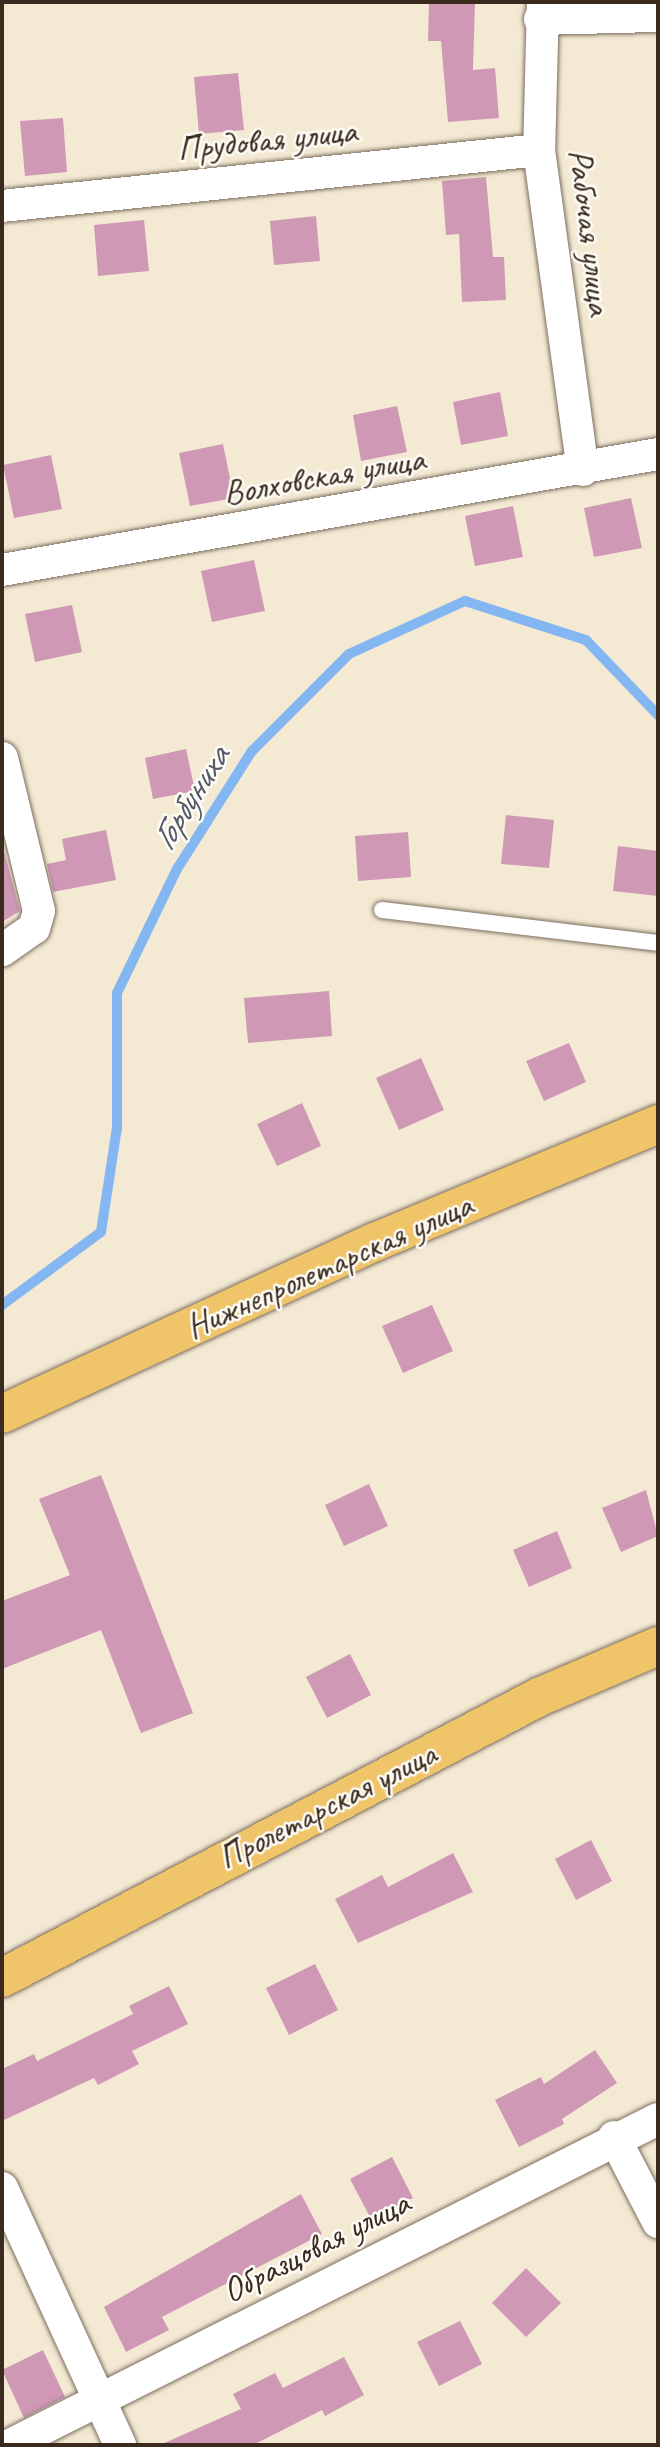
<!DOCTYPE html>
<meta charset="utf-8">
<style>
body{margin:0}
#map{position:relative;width:660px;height:2447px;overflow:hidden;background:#f4ead4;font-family:Caveat,sans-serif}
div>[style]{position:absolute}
.stream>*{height:10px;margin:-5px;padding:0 5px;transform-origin:5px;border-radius:5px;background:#84b6f1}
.building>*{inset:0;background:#cf98b5}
.roads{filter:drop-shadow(0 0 2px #7c6d5e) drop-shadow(0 0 2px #7c6d5e)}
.service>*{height:16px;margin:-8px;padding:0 8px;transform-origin:8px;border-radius:8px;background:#fff}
.minor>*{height:32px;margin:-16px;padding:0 16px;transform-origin:16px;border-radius:16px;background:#fff}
.primary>*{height:38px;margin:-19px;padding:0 19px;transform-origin:19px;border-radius:19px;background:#f0c469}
span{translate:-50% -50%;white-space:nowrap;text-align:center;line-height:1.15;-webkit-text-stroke:5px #fdfcf7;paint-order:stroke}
.street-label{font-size:35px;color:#3b2a1e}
.water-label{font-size:37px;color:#555b68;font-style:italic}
.frame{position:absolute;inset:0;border:4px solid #3b2a1e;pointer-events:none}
</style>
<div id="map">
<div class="stream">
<i style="left:2px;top:1305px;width:123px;rotate:-36.4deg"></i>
<i style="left:101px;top:1232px;width:105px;rotate:-81.3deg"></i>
<i style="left:117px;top:1128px;width:135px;rotate:-90deg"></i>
<i style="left:117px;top:993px;width:138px;rotate:-64.2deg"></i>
<i style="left:177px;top:869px;width:140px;rotate:-57.6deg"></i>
<i style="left:252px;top:751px;width:137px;rotate:-45deg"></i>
<i style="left:349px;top:654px;width:128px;rotate:-24.6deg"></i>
<i style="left:465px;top:601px;width:127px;rotate:17.9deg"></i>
<i style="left:586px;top:640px;width:104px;rotate:46.2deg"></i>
</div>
<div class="building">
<i style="clip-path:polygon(429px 2px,475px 2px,473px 70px,495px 68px,499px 118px,448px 122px,441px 41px,428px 41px)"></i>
<i style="clip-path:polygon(238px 73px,244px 130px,199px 134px,194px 77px)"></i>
<i style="clip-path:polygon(63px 118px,67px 172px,25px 176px,20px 121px)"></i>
<i style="clip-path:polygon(486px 177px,493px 257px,504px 257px,506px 300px,462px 302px,459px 234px,446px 235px,442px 181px)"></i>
<i style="clip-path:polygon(316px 216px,320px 261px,274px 265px,270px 221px)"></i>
<i style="clip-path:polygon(144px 220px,149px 271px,98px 276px,94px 225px)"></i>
<i style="clip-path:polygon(500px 392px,508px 436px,461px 445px,453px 402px)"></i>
<i style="clip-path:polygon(397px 406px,407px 452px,361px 461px,353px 415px)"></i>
<i style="clip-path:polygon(223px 444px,234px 498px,190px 506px,179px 453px)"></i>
<i style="clip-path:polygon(51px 455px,62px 509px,14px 518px,3px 465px)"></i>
<i style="clip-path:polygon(631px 498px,642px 548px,594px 557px,584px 508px)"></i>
<i style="clip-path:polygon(513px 506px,523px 557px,475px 566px,465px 516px)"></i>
<i style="clip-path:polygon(254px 560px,265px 611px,212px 622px,201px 571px)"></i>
<i style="clip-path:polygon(72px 605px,82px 652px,35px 662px,25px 614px)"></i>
<i style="clip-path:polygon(186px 749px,195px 791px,153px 799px,145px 758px)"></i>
<i style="clip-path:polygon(506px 815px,554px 820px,549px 868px,501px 864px)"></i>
<i style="clip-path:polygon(106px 830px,116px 880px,53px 892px,47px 864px,66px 860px,62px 839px)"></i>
<i style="clip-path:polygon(408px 832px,411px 877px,358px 881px,355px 836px)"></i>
<i style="clip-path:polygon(2px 844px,20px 911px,2px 922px)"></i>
<i style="clip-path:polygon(618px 846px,658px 851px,658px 896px,613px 891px)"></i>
<i style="clip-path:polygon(329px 991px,332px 1036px,248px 1043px,244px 998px)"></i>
<i style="clip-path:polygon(569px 1043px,586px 1082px,544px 1101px,526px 1061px)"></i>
<i style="clip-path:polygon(421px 1058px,444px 1110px,399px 1130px,376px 1078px)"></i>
<i style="clip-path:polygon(302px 1103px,321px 1146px,277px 1166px,257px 1124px)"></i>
<i style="clip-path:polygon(432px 1305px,453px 1351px,403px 1373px,382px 1326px)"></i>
<i style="clip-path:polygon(101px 1475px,193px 1713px,141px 1733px,101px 1630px,2px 1669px,2px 1601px,70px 1575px,39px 1499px)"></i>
<i style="clip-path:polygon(369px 1484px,388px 1526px,344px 1546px,325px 1505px)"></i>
<i style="clip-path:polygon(646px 1490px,658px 1536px,621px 1552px,602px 1508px)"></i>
<i style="clip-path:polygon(557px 1531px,572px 1568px,529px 1587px,513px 1550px)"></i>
<i style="clip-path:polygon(350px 1654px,371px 1695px,327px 1718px,306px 1677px)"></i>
<i style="clip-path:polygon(591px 1840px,612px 1881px,576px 1900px,555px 1859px)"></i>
<i style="clip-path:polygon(453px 1853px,473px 1892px,358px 1943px,335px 1899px,382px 1875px,388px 1887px)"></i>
<i style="clip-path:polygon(315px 1964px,338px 2010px,289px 2035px,266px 1988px)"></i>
<i style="clip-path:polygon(169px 1986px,188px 2024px,132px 2051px,139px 2064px,98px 2085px,94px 2078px,2px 2121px,2px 2069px,34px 2054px,37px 2061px,133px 2014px,129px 2006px)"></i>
<i style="clip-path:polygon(595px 2050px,617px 2083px,562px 2119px,564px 2124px,519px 2147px,495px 2100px,541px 2077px,544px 2084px)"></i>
<i style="clip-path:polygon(392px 2157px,413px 2198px,371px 2219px,350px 2179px)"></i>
<i style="clip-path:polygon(301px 2194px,322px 2234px,162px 2317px,169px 2330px,126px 2352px,104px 2307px)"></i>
<i style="clip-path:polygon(526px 2268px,561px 2303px,526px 2337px,492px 2303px)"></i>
<i style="clip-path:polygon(460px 2321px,482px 2364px,439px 2386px,417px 2342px)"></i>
<i style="clip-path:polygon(43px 2350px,65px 2397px,24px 2418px,2px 2370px)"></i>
<i style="clip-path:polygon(344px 2357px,364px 2395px,325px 2416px,322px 2410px,253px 2445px,160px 2445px,241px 2409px,233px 2394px,275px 2373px,283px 2388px)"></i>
</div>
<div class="roads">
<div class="service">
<i style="left:382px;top:910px;width:278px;rotate:6.8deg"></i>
</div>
<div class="minor">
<i style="left:543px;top:2px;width:148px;rotate:91.5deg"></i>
<i style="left:539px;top:150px;width:323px;rotate:82.2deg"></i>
<i style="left:540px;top:19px;width:118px;rotate:-1.5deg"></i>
<i style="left:2px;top:206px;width:540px;rotate:-5.95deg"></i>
<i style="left:2px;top:570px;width:666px;rotate:-10.03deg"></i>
<i style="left:2px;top:758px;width:157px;rotate:76.4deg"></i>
<i style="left:39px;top:911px;width:18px;rotate:106deg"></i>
<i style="left:34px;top:928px;width:39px;rotate:145deg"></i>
<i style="left:614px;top:2137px;width:96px;rotate:62.6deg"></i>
<i style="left:2px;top:2188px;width:283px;rotate:65.3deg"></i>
<i style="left:10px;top:2445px;width:725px;rotate:-26.71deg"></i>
</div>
<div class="primary">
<i style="left:2px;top:1414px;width:411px;rotate:-24.8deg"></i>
<i style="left:375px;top:1242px;width:307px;rotate:-22.6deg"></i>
<i style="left:2px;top:1978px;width:606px;rotate:-27.62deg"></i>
<i style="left:539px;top:1697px;width:129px;rotate:-23.2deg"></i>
</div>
</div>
<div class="street-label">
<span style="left:267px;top:140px;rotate:-6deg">Прудовая улица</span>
<span style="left:590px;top:232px;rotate:83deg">Рабочая улица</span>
<span style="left:324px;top:476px;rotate:-10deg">Волховская улица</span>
<span style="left:329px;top:1266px;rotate:-24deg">Нижнепролетарская улица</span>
<span style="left:327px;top:1806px;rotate:-27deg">Пролетарская улица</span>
<span style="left:316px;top:2247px;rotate:-27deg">Образцовая улица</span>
</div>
<div class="water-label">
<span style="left:190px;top:798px;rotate:-58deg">Горбуниха</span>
</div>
<div class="frame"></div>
</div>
